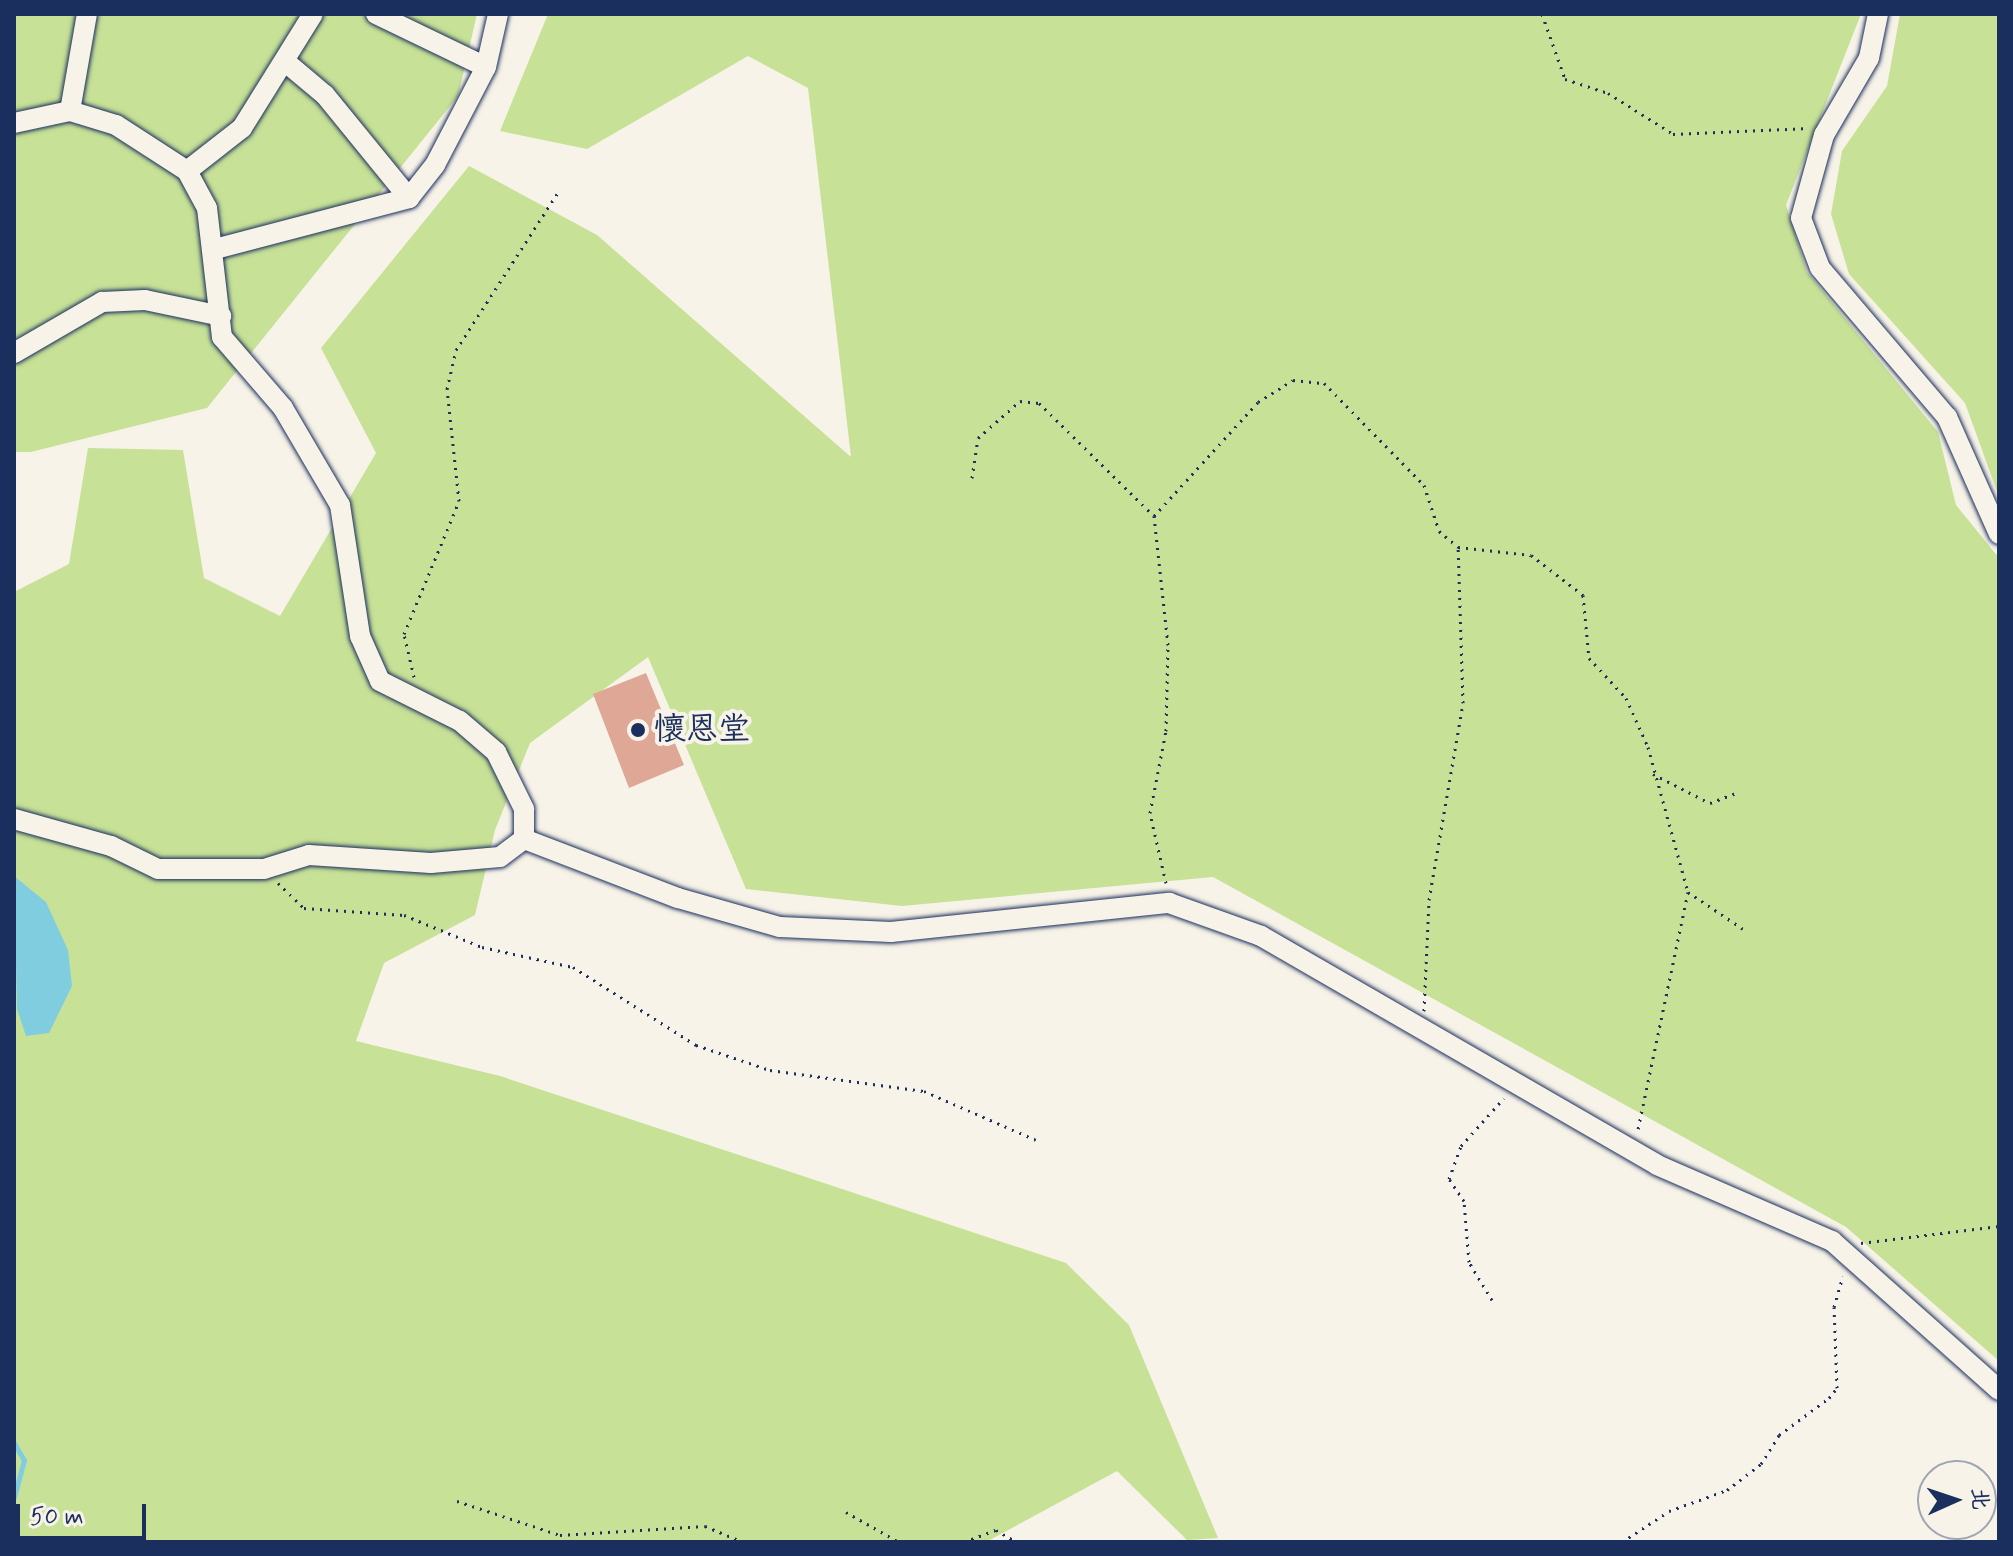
<!DOCTYPE html>
<meta charset="utf-8">
<style>
body{margin:0}
#map{position:relative;width:2013px;height:1556px;overflow:hidden;background:#f7f3e8;font-family:Mynerve,"LXGW WenKai TC",sans-serif}
div>[style]{position:absolute}
.green>*{inset:0;background:#c7e197}
.water>*{inset:0;background:#81cde0}
.stream>*{height:5px;margin:-2.5px;padding:0 2.5px;transform-origin:2.5px;border-radius:2.5px;background:#81cde0}
.building>*{inset:0;background:#dfa896}
.path>*{height:3px;margin-top:-1.5px;transform-origin:0;background:repeating-linear-gradient(90deg,#1b2f5e 0 2px,transparent 0 8px)}
.roads{filter:drop-shadow(0 0 2px #1b2f5e) drop-shadow(0 0 2px #1b2f5e)}
.minor>*{height:20px;margin:-10px;padding:0 10px;transform-origin:10px;border-radius:10px;background:#f7f3e8}
.dots>*{width:22px;height:22px;translate:-50% -50%;box-sizing:border-box;border:4px solid #f7f3e8;border-radius:50%}
span{translate:-50% -50%;white-space:nowrap;text-align:center;line-height:1.15;-webkit-text-stroke:8px #f7f3e8;paint-order:stroke}
.poi-label{font-size:32px;color:#1b2f5e}
.left{translate:0 -50%;text-align:left}
.frame{position:absolute;inset:0;border:16px solid #1b2f5e;pointer-events:none}
.north{position:absolute;left:1917px;top:1460px;width:80px;height:80px;box-sizing:border-box;background:#f7f3e8;border:2px solid #9fa5b1;border-radius:50%;rotate:87deg;font-size:22px;font-weight:700;line-height:32px;text-align:center;color:#1b2f5e}
.north::after{content:'';display:block;margin:auto;width:28px;height:36px;background:#1b2f5e;clip-path:polygon(50% 0,100% 100%,50% 72%,0 100%)}
.scale{position:absolute;left:16px;top:1504px;width:130px;height:36px;box-sizing:border-box;border:4px solid #1b2f5e;border-top:0;padding-left:10px;font-size:24px;line-height:28px;white-space:nowrap;color:#1b2f5e;-webkit-text-stroke:6px #f7f3e8;paint-order:stroke}
</style>
<div id="map">
<div class="green">
<i style="clip-path:polygon(14px 14px,477px 14px,458px 96px,207px 408px,31px 452px,14px 452px)"></i>
<i style="clip-path:polygon(548px 14px,1861px 14px,1786px 205px,1807px 272px,1938px 432px,1956px 505px,1999px 558px,1999px 1361px,1846px 1227px,1213px 877px,902px 906px,746px 889px,648px 657px,530px 743px,495px 830px,475px 915px,384px 963px,356px 1041px,500px 1076px,1066px 1263px,1129px 1325px,1218px 1538px,1187px 1540px,1117px 1471px,986px 1542px,14px 1542px,14px 592px,69px 564px,88px 448px,183px 450px,204px 578px,280px 616px,376px 453px,321px 348px,469px 166px,597px 235px,851px 457px,808px 88px,748px 56px,587px 149px,500px 131px)"></i>
<i style="clip-path:polygon(1900px 14px,1999px 14px,1999px 497px,1965px 403px,1849px 274px,1831px 214px,1842px 151px,1887px 86px)"></i>
</div>
<div class="water">
<i style="clip-path:polygon(14px 876px,46px 902px,68px 950px,72px 986px,49px 1033px,26px 1036px,17px 1009px)"></i>
</div>
<div class="stream">
<i style="left:14px;top:1443px;width:20px;rotate:60deg"></i>
<i style="left:24px;top:1460px;width:39px;rotate:105deg"></i>
</div>
<div class="building">
<i style="clip-path:polygon(646px 673px,684px 765px,629px 788px,593px 694px)"></i>
</div>
<div class="path">
<i style="left:1542px;top:14px;width:69px;rotate:70.5deg"></i>
<i style="left:1565px;top:79px;width:45px;rotate:18deg"></i>
<i style="left:1608px;top:93px;width:77px;rotate:32.2deg"></i>
<i style="left:1673px;top:134px;width:136px;rotate:-2.5deg"></i>
<i style="left:972px;top:478px;width:40px;rotate:-81.5deg"></i>
<i style="left:978px;top:438px;width:56px;rotate:-41.4deg"></i>
<i style="left:1020px;top:401px;width:19px;rotate:6deg"></i>
<i style="left:1039px;top:403px;width:160px;rotate:44.5deg"></i>
<i style="left:414px;top:677px;width:44px;rotate:-103.1deg"></i>
<i style="left:404px;top:634px;width:144px;rotate:-67.5deg"></i>
<i style="left:459px;top:501px;width:113px;rotate:-96.1deg"></i>
<i style="left:447px;top:389px;width:40px;rotate:-77deg"></i>
<i style="left:456px;top:350px;width:186px;rotate:-57.1deg"></i>
<i style="left:1653px;top:774px;width:64px;rotate:27deg"></i>
<i style="left:1710px;top:803px;width:30px;rotate:-21deg"></i>
<i style="left:278px;top:883px;width:36px;rotate:44deg"></i>
<i style="left:304px;top:908px;width:100px;rotate:4deg"></i>
<i style="left:404px;top:915px;width:84px;rotate:22.3deg"></i>
<i style="left:482px;top:947px;width:93px;rotate:12.4deg"></i>
<i style="left:573px;top:967px;width:146px;rotate:32.4deg"></i>
<i style="left:696px;top:1045px;width:78px;rotate:18.7deg"></i>
<i style="left:770px;top:1070px;width:155px;rotate:7.8deg"></i>
<i style="left:924px;top:1091px;width:122px;rotate:23.6deg"></i>
<i style="left:1166px;top:883px;width:72px;rotate:-102.9deg"></i>
<i style="left:1150px;top:813px;width:84px;rotate:-79deg"></i>
<i style="left:1166px;top:731px;width:86px;rotate:-88.7deg"></i>
<i style="left:1168px;top:645px;width:130px;rotate:-96.2deg"></i>
<i style="left:1154px;top:516px;width:154px;rotate:-47.6deg"></i>
<i style="left:1258px;top:402px;width:41px;rotate:-32.2deg"></i>
<i style="left:1293px;top:380px;width:31px;rotate:6deg"></i>
<i style="left:1324px;top:383px;width:143px;rotate:45.6deg"></i>
<i style="left:1424px;top:485px;width:48px;rotate:71.9deg"></i>
<i style="left:1439px;top:531px;width:25px;rotate:40deg"></i>
<i style="left:1458px;top:547px;width:73px;rotate:6.3deg"></i>
<i style="left:1531px;top:555px;width:66px;rotate:37.6deg"></i>
<i style="left:1583px;top:595px;width:63px;rotate:84.6deg"></i>
<i style="left:1589px;top:658px;width:54px;rotate:47.2deg"></i>
<i style="left:1626px;top:698px;width:54px;rotate:65.8deg"></i>
<i style="left:1648px;top:747px;width:150px;rotate:74.6deg"></i>
<i style="left:1688px;top:892px;width:246px;rotate:101.9deg"></i>
<i style="left:1688px;top:892px;width:66px;rotate:33.9deg"></i>
<i style="left:1424px;top:1011px;width:111px;rotate:-87.4deg"></i>
<i style="left:1429px;top:900px;width:200px;rotate:-80.2deg"></i>
<i style="left:1463px;top:703px;width:156px;rotate:-91.8deg"></i>
<i style="left:1861px;top:1243px;width:139px;rotate:-7deg"></i>
<i style="left:1492px;top:1300px;width:44px;rotate:-121.2deg"></i>
<i style="left:1469px;top:1262px;width:61px;rotate:-94.7deg"></i>
<i style="left:1464px;top:1201px;width:27px;rotate:-124deg"></i>
<i style="left:1449px;top:1179px;width:35px;rotate:-70deg"></i>
<i style="left:1461px;top:1146px;width:64px;rotate:-48.1deg"></i>
<i style="left:457px;top:1501px;width:108px;rotate:18.3deg"></i>
<i style="left:560px;top:1535px;width:145px;rotate:-3.6deg"></i>
<i style="left:705px;top:1526px;width:41px;rotate:22.8deg"></i>
<i style="left:846px;top:1512px;width:61px;rotate:29.5deg"></i>
<i style="left:964px;top:1542px;width:34px;rotate:-21deg"></i>
<i style="left:996px;top:1530px;width:24px;rotate:30deg"></i>
<i style="left:1622px;top:1542px;width:56px;rotate:-33.4deg"></i>
<i style="left:1669px;top:1511px;width:62px;rotate:-19.9deg"></i>
<i style="left:1727px;top:1490px;width:43px;rotate:-37.4deg"></i>
<i style="left:1761px;top:1464px;width:34px;rotate:-58deg"></i>
<i style="left:1779px;top:1435px;width:62px;rotate:-36.5deg"></i>
<i style="left:1829px;top:1398px;width:13px;rotate:-51deg"></i>
<i style="left:1837px;top:1388px;width:81px;rotate:-92.1deg"></i>
<i style="left:1834px;top:1307px;width:32px;rotate:-74deg"></i>
</div>
<div class="roads">
<div class="minor">
<i style="left:376px;top:14px;width:122px;rotate:25.7deg"></i>
<i style="left:1878px;top:14px;width:45px;rotate:101.6deg"></i>
<i style="left:1869px;top:58px;width:89px;rotate:120.3deg"></i>
<i style="left:1824px;top:135px;width:86px;rotate:105.5deg"></i>
<i style="left:1801px;top:218px;width:53px;rotate:69.2deg"></i>
<i style="left:1820px;top:268px;width:196px;rotate:49.6deg"></i>
<i style="left:1947px;top:417px;width:128px;rotate:66deg"></i>
<i style="left:288px;top:64px;width:48px;rotate:40deg"></i>
<i style="left:325px;top:95px;width:133px;rotate:50.8deg"></i>
<i style="left:70px;top:111px;width:98px;rotate:-80.1deg"></i>
<i style="left:14px;top:123px;width:57px;rotate:-12.1deg"></i>
<i style="left:70px;top:111px;width:48px;rotate:16.9deg"></i>
<i style="left:116px;top:125px;width:85px;rotate:32.9deg"></i>
<i style="left:187px;top:171px;width:42px;rotate:61.6deg"></i>
<i style="left:207px;top:208px;width:130px;rotate:83.4deg"></i>
<i style="left:222px;top:337px;width:94px;rotate:49.3deg"></i>
<i style="left:283px;top:408px;width:113px;rotate:59.6deg"></i>
<i style="left:340px;top:505px;width:133px;rotate:81.3deg"></i>
<i style="left:360px;top:636px;width:49px;rotate:66deg"></i>
<i style="left:380px;top:681px;width:89px;rotate:26.6deg"></i>
<i style="left:460px;top:721px;width:48px;rotate:40.7deg"></i>
<i style="left:496px;top:752px;width:64px;rotate:63.8deg"></i>
<i style="left:524px;top:809px;width:30px;rotate:90deg"></i>
<i style="left:187px;top:171px;width:70px;rotate:-38deg"></i>
<i style="left:242px;top:128px;width:134px;rotate:-58.1deg"></i>
<i style="left:215px;top:249px;width:201px;rotate:-14.7deg"></i>
<i style="left:409px;top:198px;width:42px;rotate:-51.8deg"></i>
<i style="left:435px;top:165px;width:110px;rotate:-62.5deg"></i>
<i style="left:486px;top:67px;width:54px;rotate:-77.2deg"></i>
<i style="left:14px;top:353px;width:102px;rotate:-30.1deg"></i>
<i style="left:102px;top:302px;width:43px;rotate:-2.7deg"></i>
<i style="left:145px;top:300px;width:78px;rotate:11.9deg"></i>
<i style="left:14px;top:819px;width:101px;rotate:15.6deg"></i>
<i style="left:111px;top:846px;width:52px;rotate:26.1deg"></i>
<i style="left:158px;top:869px;width:106px"></i>
<i style="left:264px;top:869px;width:47px;rotate:-17.3deg"></i>
<i style="left:309px;top:855px;width:122px;rotate:3.8deg"></i>
<i style="left:431px;top:863px;width:69px;rotate:-5deg"></i>
<i style="left:500px;top:857px;width:30px;rotate:-37deg"></i>
<i style="left:524px;top:839px;width:165px;rotate:21deg"></i>
<i style="left:678px;top:898px;width:106px;rotate:15.9deg"></i>
<i style="left:780px;top:927px;width:111px;rotate:2.6deg"></i>
<i style="left:891px;top:932px;width:280px;rotate:-6deg"></i>
<i style="left:1169px;top:903px;width:98px;rotate:19.7deg"></i>
<i style="left:1261px;top:936px;width:457px;rotate:30deg"></i>
<i style="left:1657px;top:1165px;width:191px;rotate:23.5deg"></i>
<i style="left:1832px;top:1241px;width:224px;rotate:41.7deg"></i>
</div>
</div>
<div class="dots">
<i style="left:638px;top:730px;background:#1b2f5e"></i>
</div>
<div class="poi-label">
<span class="left" style="left:654px;top:730px">懷恩堂</span>
</div>
<div class="frame"></div>
<div class="north">北</div>
<div class="scale">50 m</div>
</div>
